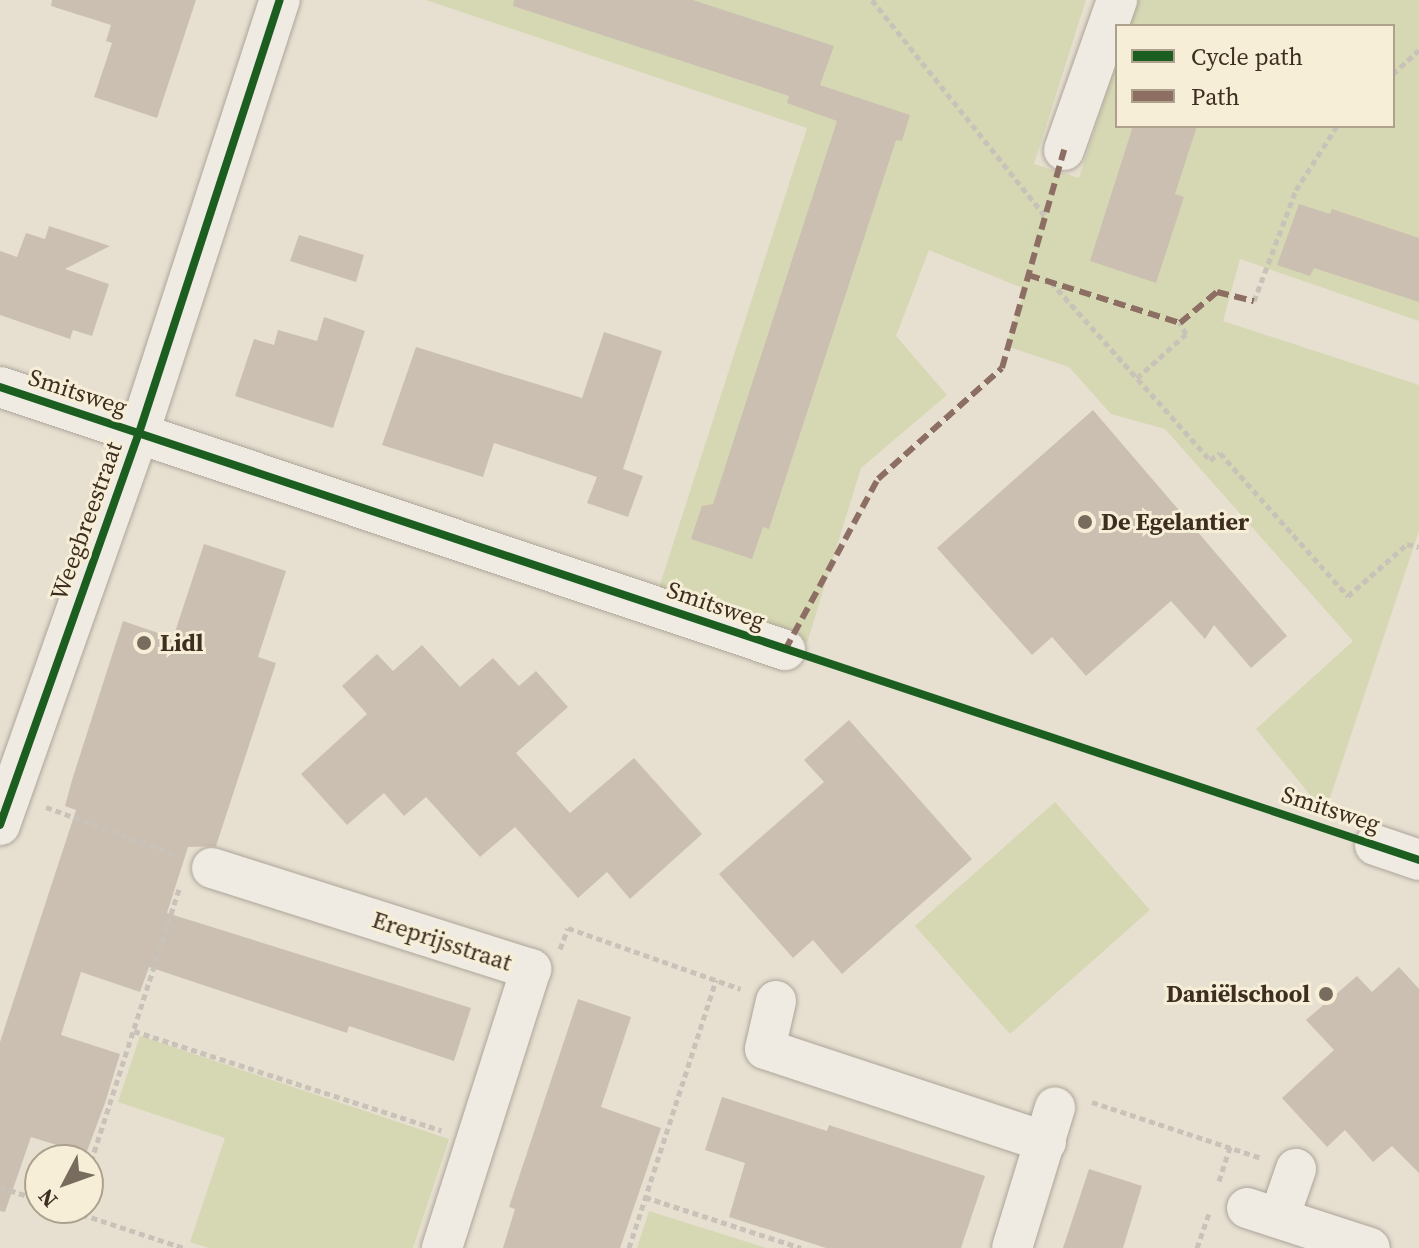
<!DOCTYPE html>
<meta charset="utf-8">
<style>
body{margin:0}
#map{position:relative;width:1419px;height:1248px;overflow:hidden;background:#e7e0d1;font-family:"Source Serif 4",serif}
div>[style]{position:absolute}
.green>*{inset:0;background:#d6d7b3}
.building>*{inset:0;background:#cbbfb2}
.path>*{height:5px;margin-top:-2.5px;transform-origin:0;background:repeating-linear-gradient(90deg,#c8c2b9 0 6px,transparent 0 10px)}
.roads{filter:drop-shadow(0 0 2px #ada599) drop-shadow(0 0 2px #ada599)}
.minor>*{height:40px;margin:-20px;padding:0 20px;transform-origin:20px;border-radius:20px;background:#efebe3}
.quiet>*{height:6px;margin-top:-3px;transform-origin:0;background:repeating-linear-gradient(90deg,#8d6e63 0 12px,transparent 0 18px)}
.cycleway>*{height:8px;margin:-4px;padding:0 4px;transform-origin:4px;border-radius:4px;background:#1b5e20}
.dots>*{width:22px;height:22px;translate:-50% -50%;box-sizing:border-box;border:4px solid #f7eed8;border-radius:50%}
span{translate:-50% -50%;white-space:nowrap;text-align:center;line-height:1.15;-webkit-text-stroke:6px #f7eed8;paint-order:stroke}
.street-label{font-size:24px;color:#3d2e20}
.poi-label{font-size:24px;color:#3d2e20;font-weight:700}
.left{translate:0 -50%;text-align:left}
.right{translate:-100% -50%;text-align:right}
.legend{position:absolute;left:1115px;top:24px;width:280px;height:104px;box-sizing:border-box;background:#f7eed8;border:2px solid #ada18e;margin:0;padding:10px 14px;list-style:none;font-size:24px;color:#3d2e20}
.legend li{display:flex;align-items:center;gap:16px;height:40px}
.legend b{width:40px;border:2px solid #ada18e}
.north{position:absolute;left:24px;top:1144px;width:80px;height:80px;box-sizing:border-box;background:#f7eed8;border:2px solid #ada18e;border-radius:50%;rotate:229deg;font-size:22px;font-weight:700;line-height:32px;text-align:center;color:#3d2e20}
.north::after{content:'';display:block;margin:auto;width:28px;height:36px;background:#786c5e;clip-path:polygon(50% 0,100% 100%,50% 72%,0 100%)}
</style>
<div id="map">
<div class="green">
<i style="clip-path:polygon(426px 0,1086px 0,1034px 164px,1079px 178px,1117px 60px,1117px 126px,1393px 126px,1393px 26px,1128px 26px,1136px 0,1419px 0,1419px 321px,1240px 259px,1223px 321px,1419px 385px,1419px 531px,1325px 813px,1256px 729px,1353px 641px,1165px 429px,1111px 414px,1069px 367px,1006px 346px,1025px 289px,929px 250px,896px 336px,947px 395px,861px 468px,807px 643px,657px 594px,807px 128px)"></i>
<i style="clip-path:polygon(1055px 802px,1150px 910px,1010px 1034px,915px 926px)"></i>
<i style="clip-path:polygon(140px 1036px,449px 1139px,413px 1248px,209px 1248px,190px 1242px,225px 1138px,118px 1102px)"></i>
<i style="clip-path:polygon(649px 1211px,766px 1248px,637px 1248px)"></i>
</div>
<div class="building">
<i style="clip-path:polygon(52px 0,196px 0,157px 118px,94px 97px,112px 43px,106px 41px,111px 25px,51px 6px)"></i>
<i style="clip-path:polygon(514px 0,693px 0,834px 46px,820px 85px,910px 115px,902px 141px,896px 140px,769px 529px,763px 527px,752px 559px,691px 539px,702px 506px,713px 504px,837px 121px,787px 103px,789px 96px,513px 6px)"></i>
<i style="clip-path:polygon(1133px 126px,1197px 126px,1175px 194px,1184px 197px,1156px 283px,1090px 261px)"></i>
<i style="clip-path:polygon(1299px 204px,1330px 214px,1332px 209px,1419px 238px,1419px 302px,1314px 268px,1310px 276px,1277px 265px)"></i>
<i style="clip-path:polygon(49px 226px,110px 246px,65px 269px,109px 284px,92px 336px,73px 330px,70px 339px,0 315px,0 251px,17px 257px,26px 233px,45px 239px)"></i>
<i style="clip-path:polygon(299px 235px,364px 255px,356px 282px,290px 261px)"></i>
<i style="clip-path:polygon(324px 317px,365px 331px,333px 428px,235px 396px,254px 339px,274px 345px,278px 330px,317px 341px)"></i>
<i style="clip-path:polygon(604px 332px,662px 351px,623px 469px,643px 476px,628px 517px,587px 503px,597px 477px,494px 443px,483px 477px,382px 445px,416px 347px,582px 398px)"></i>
<i style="clip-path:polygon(1093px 410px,1287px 636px,1251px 668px,1214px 625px,1205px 639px,1171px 601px,1086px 676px,1052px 637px,1032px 655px,937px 548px)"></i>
<i style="clip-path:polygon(204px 544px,286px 571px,258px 657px,276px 663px,216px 846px,188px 847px,167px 913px,471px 1008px,454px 1061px,349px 1026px,347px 1033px,149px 967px,140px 992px,81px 972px,61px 1035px,120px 1054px,105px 1103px,86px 1154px,31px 1137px,5px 1212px,0 1211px,0 1042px,76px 810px,65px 806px,72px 780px,123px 621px,173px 638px)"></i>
<i style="clip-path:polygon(422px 645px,460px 687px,493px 658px,519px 686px,536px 671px,568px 707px,516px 753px,570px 813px,634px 758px,702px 834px,630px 899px,607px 872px,578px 898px,515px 827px,480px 857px,426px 797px,404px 816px,384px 793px,347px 825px,301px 774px,367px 714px,342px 686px,377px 654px,393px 671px)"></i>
<i style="clip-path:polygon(849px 720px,972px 859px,842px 974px,813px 940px,793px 958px,719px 874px,824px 782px,804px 760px)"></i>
<i style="clip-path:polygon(1399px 967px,1419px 989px,1419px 1173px,1392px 1146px,1373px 1162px,1345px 1130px,1327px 1147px,1282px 1098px,1334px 1050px,1306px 1020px,1357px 976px,1372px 992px)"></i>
<i style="clip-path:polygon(578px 999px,631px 1017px,601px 1107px,661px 1128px,620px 1248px,503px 1248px,515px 1209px,509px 1207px)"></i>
<i style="clip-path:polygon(722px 1097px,827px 1131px,829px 1125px,985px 1176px,961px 1248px,826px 1248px,729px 1217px,745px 1163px,705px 1150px)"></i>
<i style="clip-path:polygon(1089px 1169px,1142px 1186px,1123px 1248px,1063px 1248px)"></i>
</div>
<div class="path">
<i style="left:872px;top:0;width:277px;rotate:51.3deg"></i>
<i style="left:1393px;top:74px;width:35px;rotate:-43deg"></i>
<i style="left:1051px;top:282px;width:239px;rotate:48.2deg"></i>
<i style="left:1210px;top:460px;width:12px;rotate:-35deg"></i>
<i style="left:1220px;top:453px;width:192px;rotate:48.2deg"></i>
<i style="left:1348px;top:596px;width:79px;rotate:-41.4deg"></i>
<i style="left:1407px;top:544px;width:12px;rotate:14deg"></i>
<i style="left:1254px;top:301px;width:119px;rotate:-69.3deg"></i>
<i style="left:1296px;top:190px;width:76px;rotate:-57.4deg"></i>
<i style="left:1137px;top:378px;width:66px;rotate:-41.9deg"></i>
<i style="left:1186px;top:334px;width:13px;rotate:-119deg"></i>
<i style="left:46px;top:807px;width:142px;rotate:20.2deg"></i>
<i style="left:560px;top:949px;width:22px;rotate:-69deg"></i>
<i style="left:568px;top:928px;width:183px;rotate:19.4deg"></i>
<i style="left:134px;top:1031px;width:323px;rotate:17.9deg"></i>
<i style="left:1092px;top:1102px;width:178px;rotate:18.3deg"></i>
<i style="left:88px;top:1171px;width:299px;rotate:-72.1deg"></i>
<i style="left:1219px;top:1181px;width:36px;rotate:-72deg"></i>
<i style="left:0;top:1187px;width:42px;rotate:18deg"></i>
<i style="left:645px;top:1197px;width:164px;rotate:18.1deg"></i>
<i style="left:63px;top:1208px;width:127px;rotate:18.3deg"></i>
<i style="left:629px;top:1248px;width:282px;rotate:-72deg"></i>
<i style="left:1197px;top:1248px;width:37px;rotate:-71deg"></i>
</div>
<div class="roads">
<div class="minor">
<i style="left:1064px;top:150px;width:159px;rotate:-70.5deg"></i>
<i style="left:0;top:387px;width:828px;rotate:18.52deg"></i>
<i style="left:0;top:825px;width:416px;rotate:-70.5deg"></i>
<i style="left:139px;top:433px;width:455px;rotate:-72deg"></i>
<i style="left:1375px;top:845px;width:46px;rotate:18.8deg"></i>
<i style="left:212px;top:868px;width:335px;rotate:17.6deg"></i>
<i style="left:531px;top:969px;width:293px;rotate:107.7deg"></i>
<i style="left:776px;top:1001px;width:49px;rotate:102.9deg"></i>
<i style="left:765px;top:1049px;width:296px;rotate:18.3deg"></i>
<i style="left:1247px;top:1208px;width:129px;rotate:18deg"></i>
<i style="left:1279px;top:1218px;width:52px;rotate:-70.9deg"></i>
<i style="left:1012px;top:1248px;width:147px;rotate:-73deg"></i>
</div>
</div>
<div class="quiet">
<i style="left:1028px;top:275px;width:159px;rotate:17.5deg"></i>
<i style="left:1180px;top:323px;width:48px;rotate:-40deg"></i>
<i style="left:1217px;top:292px;width:38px;rotate:14deg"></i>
<i style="left:785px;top:650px;width:195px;rotate:-61.5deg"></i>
<i style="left:878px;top:479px;width:166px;rotate:-41.8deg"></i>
<i style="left:1002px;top:368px;width:227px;rotate:-74.1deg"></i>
</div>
<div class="cycleway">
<i style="left:0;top:387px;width:1496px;rotate:18.43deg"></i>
<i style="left:0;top:825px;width:416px;rotate:-70.5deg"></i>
<i style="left:139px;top:433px;width:455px;rotate:-72deg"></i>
</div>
<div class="dots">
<i style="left:1085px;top:522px;background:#786c5e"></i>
<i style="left:144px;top:643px;background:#786c5e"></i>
<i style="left:1326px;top:994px;background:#786c5e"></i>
</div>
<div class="street-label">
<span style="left:78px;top:392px;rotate:18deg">Smitsweg</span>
<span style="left:86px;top:521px;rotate:-70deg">Weegbreestraat</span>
<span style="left:716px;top:605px;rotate:19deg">Smitsweg</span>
<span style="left:1331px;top:809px;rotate:18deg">Smitsweg</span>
<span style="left:442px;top:941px;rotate:18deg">Ereprijsstraat</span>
</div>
<div class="poi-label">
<span class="left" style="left:1101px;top:522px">De Egelantier</span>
<span class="left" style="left:160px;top:643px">Lidl</span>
<span class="right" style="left:1310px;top:994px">Daniëlschool</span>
</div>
<ul class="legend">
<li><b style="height:10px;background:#1b5e20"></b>Cycle path</li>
<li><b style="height:10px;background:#8d6e63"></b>Path</li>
</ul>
<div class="north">N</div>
</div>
